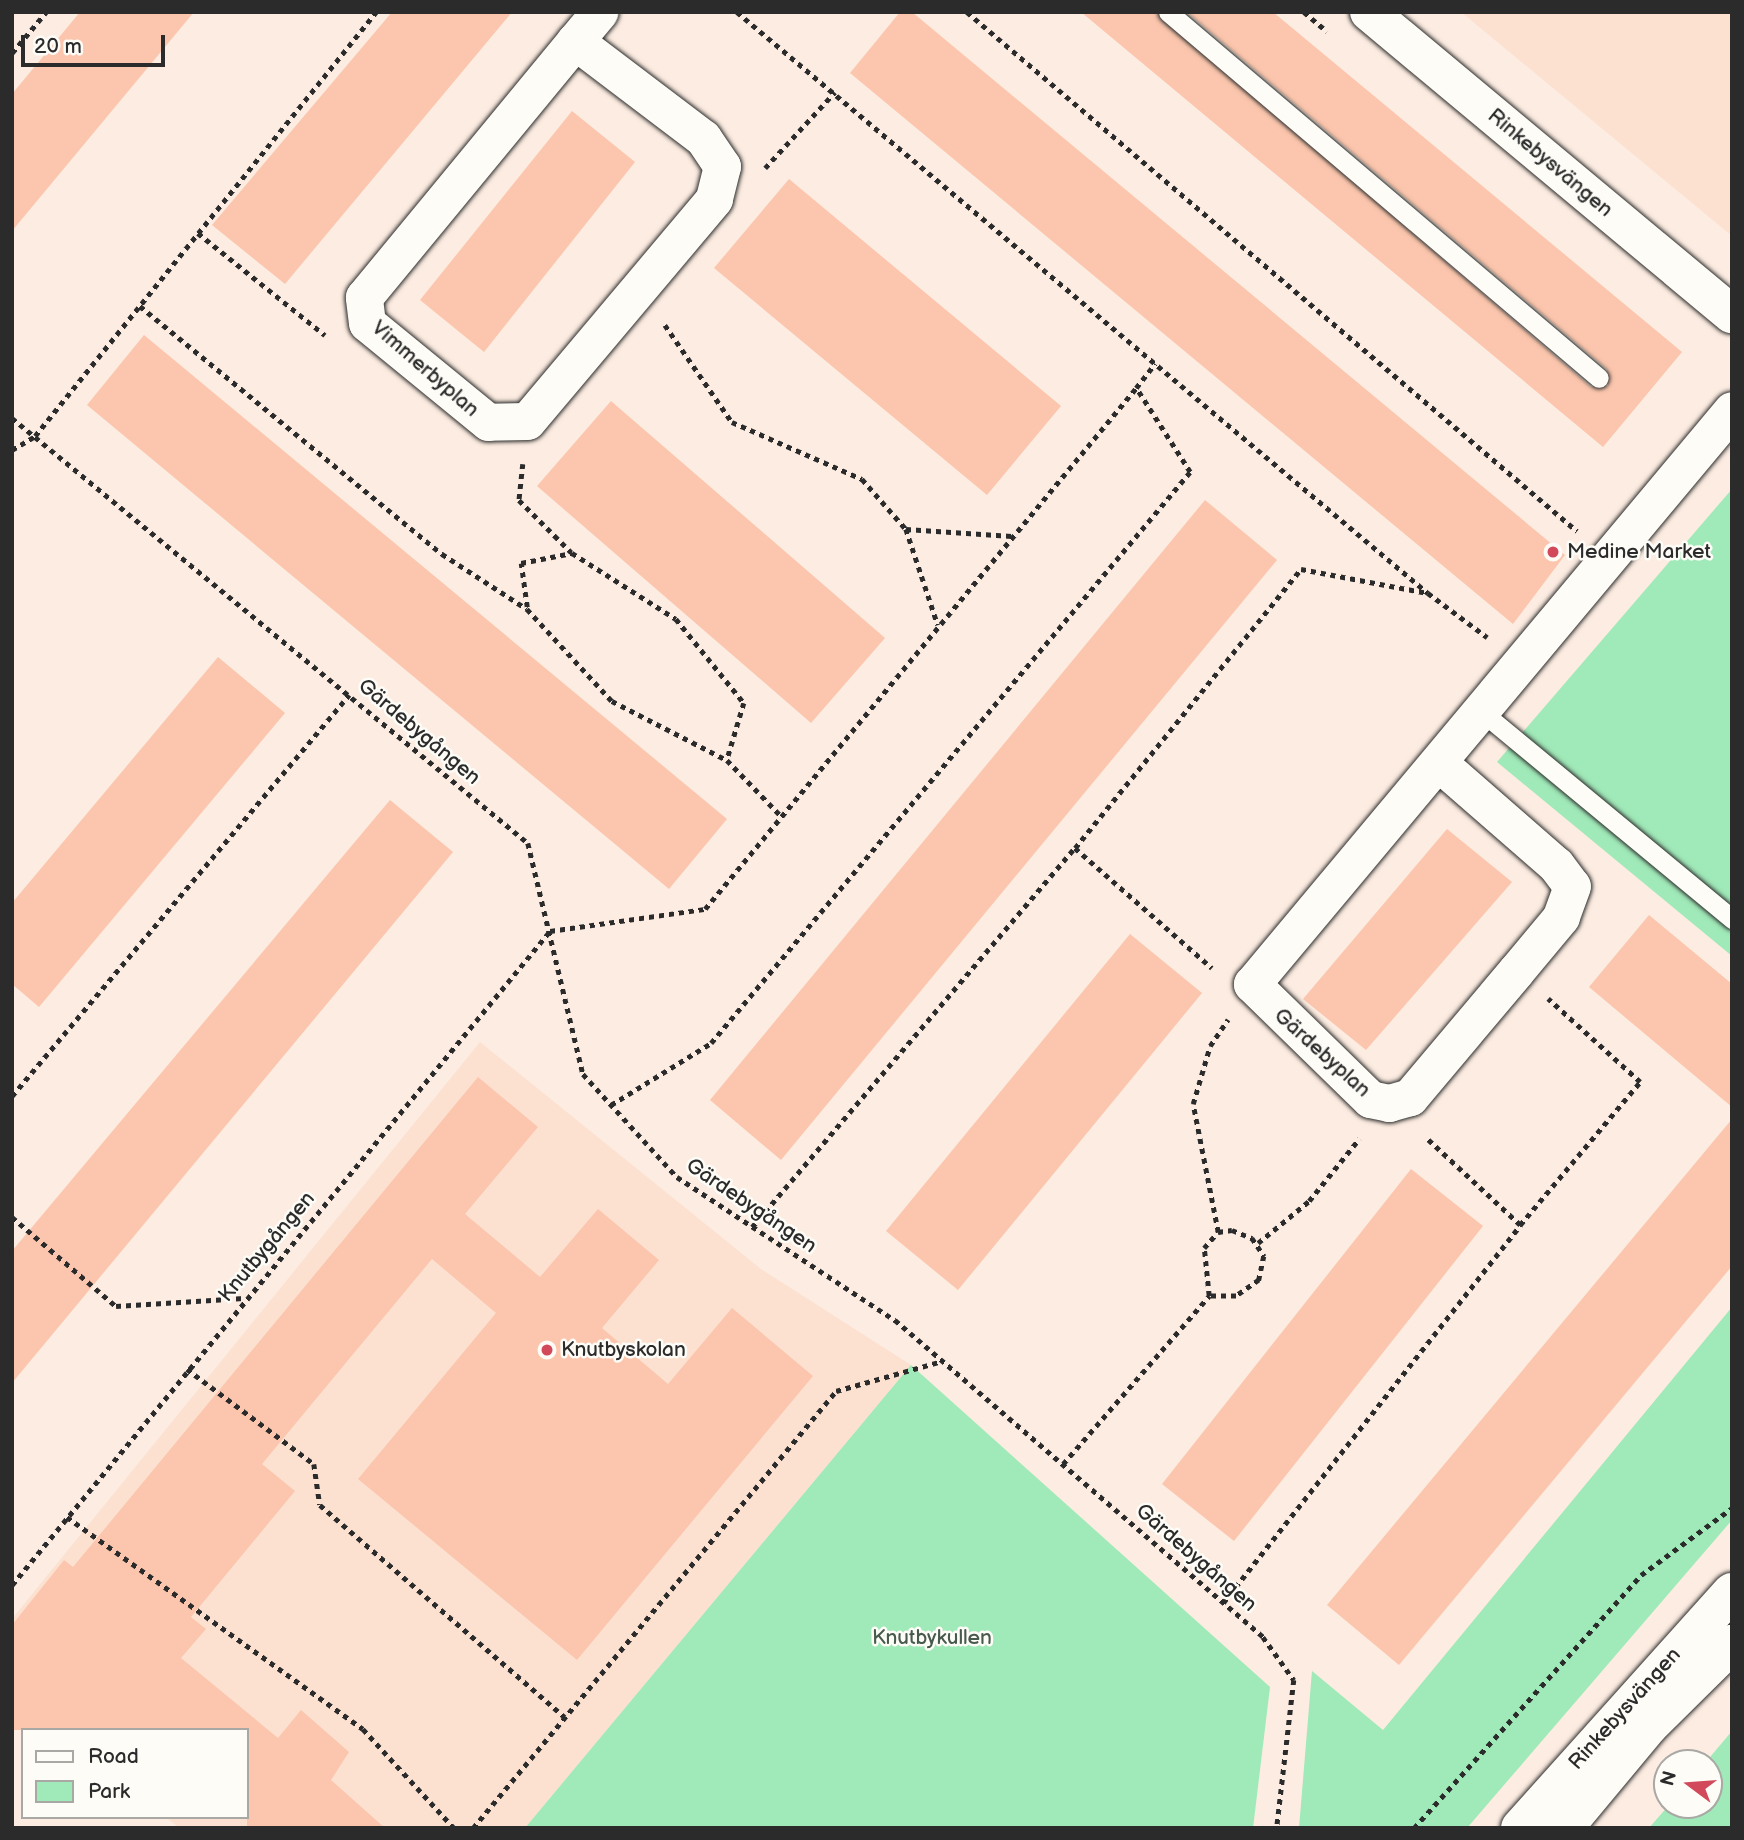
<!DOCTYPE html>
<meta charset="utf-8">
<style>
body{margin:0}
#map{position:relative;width:1744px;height:1840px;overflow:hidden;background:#fcece1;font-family:"Balsamiq Sans",sans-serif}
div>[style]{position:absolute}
.built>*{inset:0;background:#fce1d1}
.green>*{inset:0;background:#a0e9b8}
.building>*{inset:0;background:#fbc6ad}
.path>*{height:4.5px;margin-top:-2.25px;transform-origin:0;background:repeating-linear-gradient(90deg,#2b2b2b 0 5px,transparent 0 10px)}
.roads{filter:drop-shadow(0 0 2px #2b2b2b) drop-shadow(0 0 2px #2b2b2b)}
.lane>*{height:19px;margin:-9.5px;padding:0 9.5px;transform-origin:9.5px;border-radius:9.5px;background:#fdfcf7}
.street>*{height:37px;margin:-18.5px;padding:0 18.5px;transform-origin:18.5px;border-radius:18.5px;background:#fdfcf7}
.secondary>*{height:38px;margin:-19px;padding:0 19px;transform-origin:19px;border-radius:19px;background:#fdfcf7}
.dots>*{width:19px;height:19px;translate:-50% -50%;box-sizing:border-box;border:4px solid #fdfcf7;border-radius:50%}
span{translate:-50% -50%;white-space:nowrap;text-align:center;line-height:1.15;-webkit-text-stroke:5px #fdfcf7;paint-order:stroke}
.street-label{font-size:21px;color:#2b2b2b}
.poi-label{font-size:21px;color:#2b2b2b}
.left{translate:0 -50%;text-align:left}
.park-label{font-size:21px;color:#485a4e}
.frame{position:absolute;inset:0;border:14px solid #2b2b2b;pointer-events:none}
.legend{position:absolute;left:21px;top:1728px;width:228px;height:91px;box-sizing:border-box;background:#fdfcf7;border:2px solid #a9a8a5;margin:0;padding:9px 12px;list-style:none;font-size:21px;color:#2b2b2b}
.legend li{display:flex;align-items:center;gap:14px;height:35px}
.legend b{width:35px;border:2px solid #a9a8a5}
.north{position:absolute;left:1653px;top:1749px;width:70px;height:70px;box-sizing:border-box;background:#fdfcf7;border:2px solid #a9a8a5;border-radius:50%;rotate:286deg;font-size:19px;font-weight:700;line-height:28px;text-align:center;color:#2b2b2b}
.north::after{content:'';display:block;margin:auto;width:24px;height:32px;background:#d1495b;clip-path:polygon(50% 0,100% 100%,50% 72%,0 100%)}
.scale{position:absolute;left:21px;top:35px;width:144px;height:32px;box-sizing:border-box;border:4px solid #2b2b2b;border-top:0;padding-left:9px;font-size:21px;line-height:24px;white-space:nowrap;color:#2b2b2b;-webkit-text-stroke:5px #fdfcf7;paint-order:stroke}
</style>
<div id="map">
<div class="built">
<i style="clip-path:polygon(1461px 12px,1732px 12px,1732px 236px)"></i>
<i style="clip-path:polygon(480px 1042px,761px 1269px,911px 1365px,525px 1828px,179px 1828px,166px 1817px,247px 1817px,247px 1730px,12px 1692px,12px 1619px)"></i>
</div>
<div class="green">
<i style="clip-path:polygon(1732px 489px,1732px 956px,1497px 762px)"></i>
<i style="clip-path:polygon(1732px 1307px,1732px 1520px,1467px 1828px,1299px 1828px,1312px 1671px,1383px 1730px)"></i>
<i style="clip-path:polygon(911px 1365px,1270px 1687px,1253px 1828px,525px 1828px)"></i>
<i style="clip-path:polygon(1732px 1731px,1732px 1828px,1649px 1828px,1669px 1805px,1709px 1805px,1705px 1763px)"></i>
</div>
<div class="building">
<i style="clip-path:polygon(80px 12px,194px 12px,12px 231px,12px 94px)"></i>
<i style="clip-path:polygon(392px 12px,512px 12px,285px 284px,212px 225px)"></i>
<i style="clip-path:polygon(900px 12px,912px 12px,1565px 555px,1513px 624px,850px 73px)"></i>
<i style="clip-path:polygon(1081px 12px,1156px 12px,1591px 387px,1608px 386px,1607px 369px,1187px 12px,1273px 12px,1682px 352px,1603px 447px)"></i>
<i style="clip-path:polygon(572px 111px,635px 162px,484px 352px,420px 300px)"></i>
<i style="clip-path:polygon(789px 179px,1061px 406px,987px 495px,714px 268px)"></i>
<i style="clip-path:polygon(144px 335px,727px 819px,669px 889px,87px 405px)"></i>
<i style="clip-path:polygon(611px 401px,885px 638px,811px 723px,537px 486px)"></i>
<i style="clip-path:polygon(1205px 500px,1277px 560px,781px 1160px,710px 1100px)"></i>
<i style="clip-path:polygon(218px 657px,285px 713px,39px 1007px,12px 984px,12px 903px)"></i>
<i style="clip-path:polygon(390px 800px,453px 852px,12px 1383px,12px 1251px)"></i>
<i style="clip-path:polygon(1447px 829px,1512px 882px,1366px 1050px,1303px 999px)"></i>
<i style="clip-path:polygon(1649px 915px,1732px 984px,1732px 1107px,1589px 987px)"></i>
<i style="clip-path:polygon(1130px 934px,1202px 993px,958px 1290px,886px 1231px)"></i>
<i style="clip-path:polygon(478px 1077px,538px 1127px,465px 1214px,540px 1277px,598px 1209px,659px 1260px,602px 1328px,668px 1384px,732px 1308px,813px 1376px,577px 1660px,358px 1479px,496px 1313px,432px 1259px,262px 1464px,295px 1491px,191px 1617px,206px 1629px,181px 1658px,278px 1738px,301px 1710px,349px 1752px,331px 1780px,385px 1828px,247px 1828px,247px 1730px,12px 1730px,12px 1625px,64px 1560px,73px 1567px)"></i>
<i style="clip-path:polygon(1732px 1119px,1732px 1266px,1399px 1665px,1327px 1605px)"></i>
<i style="clip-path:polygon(1411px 1169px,1483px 1226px,1234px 1541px,1162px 1484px)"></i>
</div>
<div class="path">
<i style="left:737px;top:12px;width:903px;rotate:40.06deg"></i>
<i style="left:967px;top:12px;width:801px;rotate:40.39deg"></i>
<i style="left:1304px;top:12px;width:30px;rotate:40deg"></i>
<i style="left:12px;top:53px;width:53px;rotate:-50.3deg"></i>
<i style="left:765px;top:168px;width:103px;rotate:-47.4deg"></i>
<i style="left:198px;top:233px;width:163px;rotate:38.8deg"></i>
<i style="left:140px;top:306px;width:391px;rotate:39.4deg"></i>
<i style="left:442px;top:554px;width:101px;rotate:32.9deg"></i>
<i style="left:527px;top:609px;width:125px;rotate:47.3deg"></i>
<i style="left:612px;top:701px;width:129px;rotate:27.2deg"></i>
<i style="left:727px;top:760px;width:78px;rotate:46deg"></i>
<i style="left:665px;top:325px;width:118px;rotate:55.4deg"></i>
<i style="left:732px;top:422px;width:142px;rotate:23.7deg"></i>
<i style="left:862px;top:479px;width:67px;rotate:48.7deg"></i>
<i style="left:906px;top:529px;width:101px;rotate:71.6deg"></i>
<i style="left:12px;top:418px;width:668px;rotate:39.48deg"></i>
<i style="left:528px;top:843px;width:237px;rotate:76.6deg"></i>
<i style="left:583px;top:1074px;width:139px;rotate:47.6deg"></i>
<i style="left:677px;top:1177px;width:261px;rotate:33.3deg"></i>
<i style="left:895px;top:1320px;width:486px;rotate:40.7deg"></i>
<i style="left:1263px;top:1637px;width:53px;rotate:54.2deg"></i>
<i style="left:1294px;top:1680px;width:149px;rotate:96.6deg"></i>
<i style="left:12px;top:450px;width:27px;rotate:-31deg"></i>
<i style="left:35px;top:436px;width:544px;rotate:-51.19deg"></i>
<i style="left:523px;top:464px;width:36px;rotate:96deg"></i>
<i style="left:519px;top:500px;width:74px;rotate:45deg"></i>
<i style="left:906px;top:529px;width:106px;rotate:3.8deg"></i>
<i style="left:527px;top:607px;width:44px;rotate:-97.8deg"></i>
<i style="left:521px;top:563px;width:52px;rotate:-11.1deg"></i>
<i style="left:572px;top:553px;width:123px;rotate:32.4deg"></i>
<i style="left:676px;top:619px;width:108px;rotate:51deg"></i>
<i style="left:744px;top:703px;width:59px;rotate:106.6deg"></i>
<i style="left:1075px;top:848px;width:359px;rotate:-51deg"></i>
<i style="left:1301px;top:569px;width:129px;rotate:10.7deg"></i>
<i style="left:1428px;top:593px;width:74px;rotate:36.7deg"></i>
<i style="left:12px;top:1096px;width:524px;rotate:-49.96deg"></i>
<i style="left:611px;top:1105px;width:118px;rotate:-31.8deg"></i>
<i style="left:711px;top:1043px;width:745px;rotate:-50.01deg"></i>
<i style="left:1190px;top:472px;width:100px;rotate:-122.7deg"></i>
<i style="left:1136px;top:388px;width:31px;rotate:-52deg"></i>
<i style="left:12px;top:1217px;width:137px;rotate:40.6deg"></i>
<i style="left:116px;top:1306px;width:128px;rotate:-3.6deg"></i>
<i style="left:1520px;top:1225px;width:187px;rotate:-50deg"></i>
<i style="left:1640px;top:1082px;width:124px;rotate:-137.9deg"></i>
<i style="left:752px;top:1227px;width:498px;rotate:-49.6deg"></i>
<i style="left:1075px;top:848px;width:182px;rotate:41.2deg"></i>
<i style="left:1218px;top:1232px;width:130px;rotate:-101.1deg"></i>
<i style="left:1193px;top:1104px;width:60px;rotate:-73.7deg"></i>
<i style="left:1210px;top:1046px;width:32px;rotate:-56deg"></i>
<i style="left:1258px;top:1243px;width:66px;rotate:-39.5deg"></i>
<i style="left:1309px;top:1201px;width:80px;rotate:-51.1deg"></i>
<i style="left:187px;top:1369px;width:159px;rotate:36.8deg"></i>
<i style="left:314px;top:1464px;width:41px;rotate:81.7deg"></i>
<i style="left:320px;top:1505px;width:324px;rotate:40.9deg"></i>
<i style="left:1063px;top:1464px;width:223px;rotate:-49deg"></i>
<i style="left:1209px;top:1296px;width:48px;rotate:-95.9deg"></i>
<i style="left:1204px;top:1248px;width:21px;rotate:-49deg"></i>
<i style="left:1218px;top:1232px;width:14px;rotate:-8deg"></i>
<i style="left:1232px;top:1230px;width:22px;rotate:22deg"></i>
<i style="left:1252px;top:1238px;width:22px;rotate:56deg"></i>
<i style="left:1264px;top:1256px;width:25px;rotate:102deg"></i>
<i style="left:1259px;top:1280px;width:28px;rotate:145deg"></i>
<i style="left:1236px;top:1296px;width:27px;rotate:180deg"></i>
<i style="left:67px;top:1517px;width:364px;rotate:35.6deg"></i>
<i style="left:363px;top:1729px;width:134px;rotate:47.4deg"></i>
<i style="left:12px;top:1585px;width:847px;rotate:-50.56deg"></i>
<i style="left:550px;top:931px;width:157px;rotate:-8.1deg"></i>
<i style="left:705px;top:909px;width:676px;rotate:-50.4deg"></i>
<i style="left:1223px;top:1603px;width:481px;rotate:-51.8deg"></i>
<i style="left:1520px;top:1225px;width:129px;rotate:-137.2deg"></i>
<i style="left:473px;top:1828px;width:568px;rotate:-50.28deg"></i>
<i style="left:836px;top:1391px;width:110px;rotate:-15.8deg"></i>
<i style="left:1414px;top:1828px;width:340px;rotate:-48.1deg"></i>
<i style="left:1641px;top:1575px;width:113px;rotate:-36.4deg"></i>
</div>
<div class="roads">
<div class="lane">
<i style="left:1168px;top:12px;width:565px;rotate:40.34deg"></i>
<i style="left:1482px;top:712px;width:325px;rotate:39.6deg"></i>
</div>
<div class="street">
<i style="left:575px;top:41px;width:161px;rotate:37.2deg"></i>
<i style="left:703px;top:138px;width:34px;rotate:56deg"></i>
<i style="left:722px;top:166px;width:34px;rotate:104deg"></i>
<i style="left:714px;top:199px;width:290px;rotate:130.1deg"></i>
<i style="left:527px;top:421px;width:39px;rotate:179deg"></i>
<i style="left:488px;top:422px;width:156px;rotate:-140.7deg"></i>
<i style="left:367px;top:323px;width:26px;rotate:-97deg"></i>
<i style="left:364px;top:297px;width:332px;rotate:-50.5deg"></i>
<i style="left:575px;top:41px;width:38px;rotate:-50deg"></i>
<i style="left:1439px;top:763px;width:155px;rotate:41.1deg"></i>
<i style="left:1556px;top:865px;width:26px;rotate:53deg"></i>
<i style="left:1572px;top:886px;width:33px;rotate:110deg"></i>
<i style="left:1561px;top:917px;width:70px;rotate:129.8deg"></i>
<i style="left:1516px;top:971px;width:165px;rotate:130.1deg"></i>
<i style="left:1410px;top:1097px;width:22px;rotate:164deg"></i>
<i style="left:1389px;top:1103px;width:19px;rotate:-168deg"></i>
<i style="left:1370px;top:1099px;width:165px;rotate:-135.7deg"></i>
<i style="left:1252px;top:984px;width:748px;rotate:-50.1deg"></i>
</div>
<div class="secondary">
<i style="left:1369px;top:12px;width:472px;rotate:39.8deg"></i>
<i style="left:1520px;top:1828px;width:317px;rotate:-48.1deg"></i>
<i style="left:1564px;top:1828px;width:133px;rotate:-50.2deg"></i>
<i style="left:1649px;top:1726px;width:117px;rotate:-44.7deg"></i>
</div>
</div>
<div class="dots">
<i style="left:1553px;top:552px;background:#d1495b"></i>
<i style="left:547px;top:1350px;background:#d1495b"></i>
</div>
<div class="street-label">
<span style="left:1550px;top:163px;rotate:40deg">Rinkebysvängen</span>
<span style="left:425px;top:369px;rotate:41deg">Vimmerbyplan</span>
<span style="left:419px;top:732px;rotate:40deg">Gärdebygången</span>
<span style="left:1322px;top:1053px;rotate:42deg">Gärdebyplan</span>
<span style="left:751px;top:1206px;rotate:34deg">Gärdebygången</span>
<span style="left:267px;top:1247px;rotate:-50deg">Knutbygången</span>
<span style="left:1196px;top:1558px;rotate:41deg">Gärdebygången</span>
<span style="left:1625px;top:1709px;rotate:-48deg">Rinkebysvängen</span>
</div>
<div class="poi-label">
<span class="left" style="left:1567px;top:552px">Medine Market</span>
<span class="left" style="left:561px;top:1350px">Knutbyskolan</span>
</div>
<div class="park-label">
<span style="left:932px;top:1638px">Knutbykullen</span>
</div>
<div class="frame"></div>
<ul class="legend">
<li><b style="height:9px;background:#fdfcf7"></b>Road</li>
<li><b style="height:19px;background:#a0e9b8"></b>Park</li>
</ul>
<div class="north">N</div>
<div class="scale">20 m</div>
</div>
